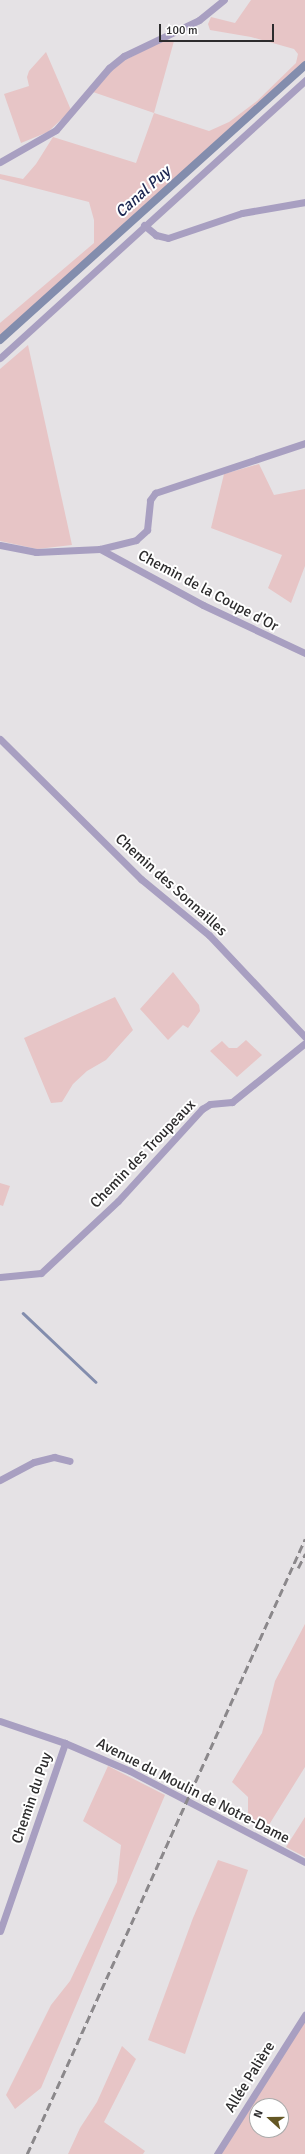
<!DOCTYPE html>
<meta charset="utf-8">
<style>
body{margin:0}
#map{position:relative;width:305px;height:2154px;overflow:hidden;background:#e5e2e5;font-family:Signika,sans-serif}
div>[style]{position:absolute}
.green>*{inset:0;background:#e7c5c6}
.stream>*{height:2.5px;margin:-1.25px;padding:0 1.25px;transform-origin:1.25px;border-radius:1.25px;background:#838dad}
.canal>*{height:8px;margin:-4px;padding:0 4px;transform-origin:4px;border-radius:4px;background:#838dad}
.street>*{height:7px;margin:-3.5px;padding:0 3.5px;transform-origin:3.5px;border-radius:3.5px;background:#a89fc1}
.rail>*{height:2.5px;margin-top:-1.25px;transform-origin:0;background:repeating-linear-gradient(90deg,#8b888b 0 8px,transparent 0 12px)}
span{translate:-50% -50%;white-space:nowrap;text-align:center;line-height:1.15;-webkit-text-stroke:4px #fff;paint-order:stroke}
.street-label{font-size:15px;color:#2d2c2d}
.water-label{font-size:16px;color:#1c2651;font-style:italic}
.north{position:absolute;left:249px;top:2098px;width:40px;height:40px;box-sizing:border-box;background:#fff;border:1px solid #ababab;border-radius:50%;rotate:291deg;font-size:11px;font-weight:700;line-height:16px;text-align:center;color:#2d2c2d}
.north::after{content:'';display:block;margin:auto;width:14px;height:18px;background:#645724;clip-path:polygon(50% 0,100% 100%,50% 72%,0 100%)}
.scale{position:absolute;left:159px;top:24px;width:115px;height:18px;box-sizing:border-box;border:2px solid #2d2c2d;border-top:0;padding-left:5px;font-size:12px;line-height:14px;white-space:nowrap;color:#2d2c2d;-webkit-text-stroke:3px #fff;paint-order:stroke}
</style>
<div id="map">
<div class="green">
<i style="clip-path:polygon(251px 0,305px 0,305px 62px,0 337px,0 323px,94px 243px,94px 220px,89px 202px,0 179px,0 174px,23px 179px,36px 164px,53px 137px,136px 163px,154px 113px,93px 92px,118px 64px,165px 39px,174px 41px,154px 113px,209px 131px,229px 122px,257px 101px,296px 63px,298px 54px,294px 49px,251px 37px,210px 30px,208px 24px,211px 17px,235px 23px)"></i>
<i style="clip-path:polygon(46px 52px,71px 110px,48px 132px,21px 143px,4px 94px,29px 86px,27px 77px,29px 71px)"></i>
<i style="clip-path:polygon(28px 345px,72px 545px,37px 549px,0 541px,0 369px)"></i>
<i style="clip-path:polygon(259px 464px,274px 495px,305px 489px,305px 566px,291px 603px,268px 588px,282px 555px,211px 528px,224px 474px)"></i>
<i style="clip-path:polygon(173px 972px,199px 1005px,200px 1011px,188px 1028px,183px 1025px,168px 1040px,140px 1009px)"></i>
<i style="clip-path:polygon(115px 997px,133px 1030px,106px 1060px,87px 1071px,73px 1084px,62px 1102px,51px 1103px,24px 1038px)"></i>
<i style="clip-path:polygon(246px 1040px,262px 1055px,237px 1077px,210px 1051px,222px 1041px,229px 1048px,237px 1048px)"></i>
<i style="clip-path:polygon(0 1183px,10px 1186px,3px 1206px,0 1205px)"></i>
<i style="clip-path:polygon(305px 1624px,305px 1767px,267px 1828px,248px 1822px,248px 1797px,232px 1782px,262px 1733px,275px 1681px)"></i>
<i style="clip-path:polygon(108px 1766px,165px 1795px,41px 2088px,15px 2109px,6px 2095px,51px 2005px,70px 1981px,117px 1882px,121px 1845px,83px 1821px)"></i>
<i style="clip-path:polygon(305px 1817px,305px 1857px,286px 1847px)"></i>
<i style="clip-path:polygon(218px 1860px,248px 1870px,185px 2054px,148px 2040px,193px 1918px)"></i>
<i style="clip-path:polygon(evenodd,305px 2021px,305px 2154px,221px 2154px,269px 2076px,305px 2021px,257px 2106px,281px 2106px,281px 2130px,257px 2130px,257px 2106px)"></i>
<i style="clip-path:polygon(122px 2046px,136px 2059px,104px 2122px,145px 2151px,143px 2154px,68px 2154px,80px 2128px,97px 2102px)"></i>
</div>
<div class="stream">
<i style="left:23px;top:1313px;width:100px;rotate:43.4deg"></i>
</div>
<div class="canal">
<i style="left:0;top:340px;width:411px;rotate:-42deg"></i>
</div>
<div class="street">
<i style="left:0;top:162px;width:64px;rotate:-29.7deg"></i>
<i style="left:56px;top:130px;width:82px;rotate:-49.5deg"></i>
<i style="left:109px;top:68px;width:19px;rotate:-39deg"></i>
<i style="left:124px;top:56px;width:83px;rotate:-25.6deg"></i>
<i style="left:199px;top:20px;width:32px;rotate:-39deg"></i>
<i style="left:144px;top:225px;width:16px;rotate:40deg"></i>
<i style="left:156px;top:235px;width:12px;rotate:14deg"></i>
<i style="left:168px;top:238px;width:78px;rotate:-18.7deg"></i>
<i style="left:242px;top:213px;width:64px;rotate:-9.9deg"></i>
<i style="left:0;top:358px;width:413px;rotate:-42.3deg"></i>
<i style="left:0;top:545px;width:37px;rotate:11deg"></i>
<i style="left:36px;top:552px;width:64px;rotate:-2.7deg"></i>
<i style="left:100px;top:549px;width:117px;rotate:28.5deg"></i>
<i style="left:203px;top:605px;width:113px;rotate:25.2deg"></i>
<i style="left:100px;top:549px;width:37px;rotate:-14deg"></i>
<i style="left:136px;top:540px;width:15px;rotate:-42deg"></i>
<i style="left:147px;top:530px;width:30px;rotate:-84deg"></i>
<i style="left:150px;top:500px;width:9px;rotate:-54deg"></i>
<i style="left:155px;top:493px;width:158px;rotate:-18.4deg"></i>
<i style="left:0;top:739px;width:199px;rotate:44.8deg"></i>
<i style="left:141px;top:879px;width:88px;rotate:39.5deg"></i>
<i style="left:209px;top:935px;width:140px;rotate:46.7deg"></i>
<i style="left:0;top:1277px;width:41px;rotate:-5.6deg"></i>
<i style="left:41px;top:1273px;width:105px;rotate:-43.1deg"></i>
<i style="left:118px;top:1201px;width:125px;rotate:-47.6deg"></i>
<i style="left:202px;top:1109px;width:9px;rotate:-32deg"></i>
<i style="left:210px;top:1104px;width:22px;rotate:-5deg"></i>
<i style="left:232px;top:1102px;width:94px;rotate:-38.9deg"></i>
<i style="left:0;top:1480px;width:38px;rotate:-28deg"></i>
<i style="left:34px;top:1462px;width:21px;rotate:-14deg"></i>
<i style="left:54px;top:1457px;width:16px;rotate:14deg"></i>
<i style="left:0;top:1721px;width:69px;rotate:18.7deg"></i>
<i style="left:65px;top:1743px;width:71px;rotate:23.3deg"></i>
<i style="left:130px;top:1771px;width:197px;rotate:27.5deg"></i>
<i style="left:0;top:1931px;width:199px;rotate:-70.9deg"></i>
<i style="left:217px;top:2154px;width:165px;rotate:-57.7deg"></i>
</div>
<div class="rail">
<i style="left:298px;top:1568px;width:16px;rotate:-63deg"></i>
<i style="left:27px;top:2154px;width:675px;rotate:-65.68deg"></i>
</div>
<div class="street-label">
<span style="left:208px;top:591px;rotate:28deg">Chemin de la Coupe d'Or</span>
<span style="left:171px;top:885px;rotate:42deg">Chemin des Sonnailles</span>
<span style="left:143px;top:1154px;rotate:-46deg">Chemin des Troupeaux</span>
<span style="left:193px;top:1791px;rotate:27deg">Avenue du Moulin de Notre-Dame</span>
<span style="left:32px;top:1798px;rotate:-71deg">Chemin du Puy</span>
<span style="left:250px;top:2077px;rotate:-58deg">Allée Palière</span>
</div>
<div class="water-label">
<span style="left:143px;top:192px;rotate:-42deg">Canal Puy</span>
</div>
<div class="north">N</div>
<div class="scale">100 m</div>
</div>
